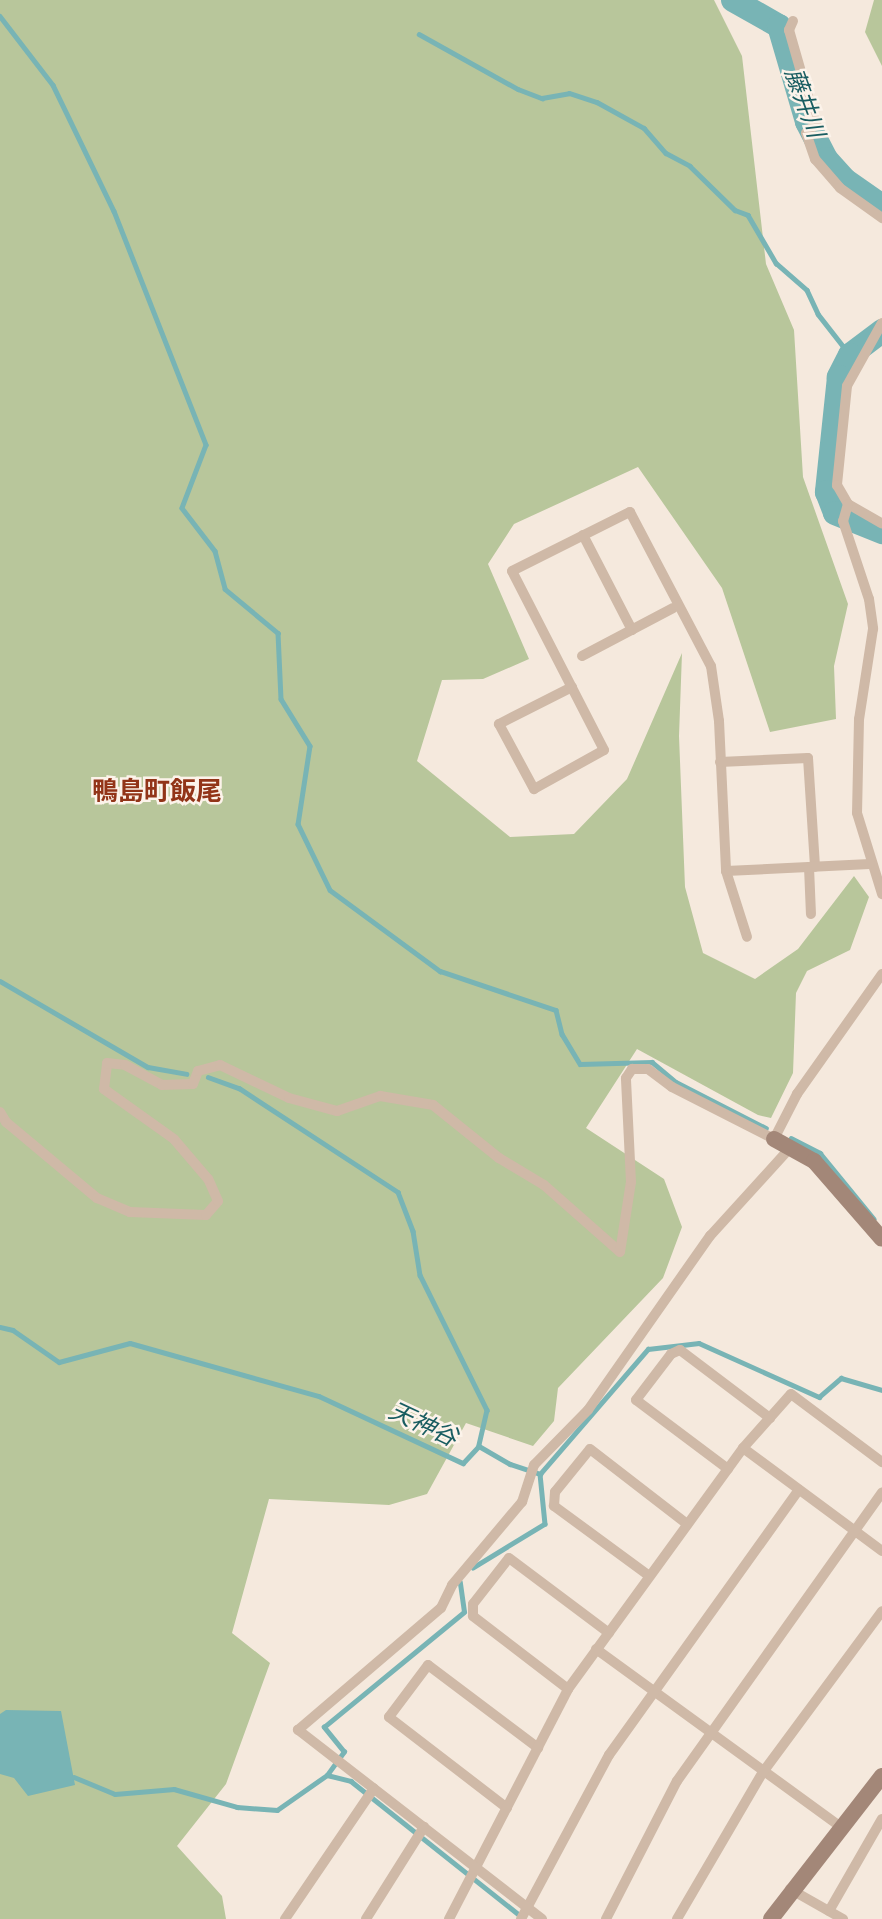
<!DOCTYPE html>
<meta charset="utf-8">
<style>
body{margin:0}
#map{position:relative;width:882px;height:1919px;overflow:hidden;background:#f5e9dd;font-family:"Fira Sans","Noto Sans JP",sans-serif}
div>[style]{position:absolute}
.green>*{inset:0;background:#b8c69b}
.water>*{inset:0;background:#78b4b5}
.stream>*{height:4.5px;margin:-2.25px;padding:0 2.25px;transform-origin:2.25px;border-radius:2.25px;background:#78b4b5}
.river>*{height:24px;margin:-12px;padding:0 12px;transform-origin:12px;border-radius:12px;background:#78b4b5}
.street>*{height:10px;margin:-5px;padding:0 5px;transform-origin:5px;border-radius:5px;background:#cfb9a7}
.secondary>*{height:16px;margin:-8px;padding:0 8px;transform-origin:8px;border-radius:8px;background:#a38778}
span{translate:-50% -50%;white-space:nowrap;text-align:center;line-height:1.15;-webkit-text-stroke:5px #fcf3ea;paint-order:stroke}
.water-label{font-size:24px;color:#195d61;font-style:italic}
.quarter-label{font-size:26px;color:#923418;font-weight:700}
</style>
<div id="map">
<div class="green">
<i style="clip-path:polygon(0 0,714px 0,742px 56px,766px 264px,794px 330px,803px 477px,848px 604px,834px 666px,836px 719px,770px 732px,722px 588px,638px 467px,514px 524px,488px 564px,529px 659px,483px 679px,442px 680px,417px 761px,510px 837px,574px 834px,627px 779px,682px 653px,679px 736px,685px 887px,703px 953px,755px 979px,798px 949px,854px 876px,869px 897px,850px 950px,807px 971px,796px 993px,793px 1073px,771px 1118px,758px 1115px,637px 1049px,586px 1128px,664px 1179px,682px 1227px,663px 1278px,558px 1388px,554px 1421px,533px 1446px,466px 1423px,427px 1494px,389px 1505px,269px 1499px,232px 1633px,270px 1663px,226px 1784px,177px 1846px,222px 1896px,226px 1919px,0 1919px)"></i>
<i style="clip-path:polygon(874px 0,882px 0,882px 66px,865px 32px)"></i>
</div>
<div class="water">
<i style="clip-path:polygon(6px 1710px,61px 1711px,75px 1785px,28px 1796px,14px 1778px,0 1774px,0 1714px)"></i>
</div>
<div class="stream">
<i style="left:0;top:16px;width:87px;rotate:52.5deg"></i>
<i style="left:53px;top:85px;width:140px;rotate:64.2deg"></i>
<i style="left:114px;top:211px;width:251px;rotate:68.5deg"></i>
<i style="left:206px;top:445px;width:67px;rotate:110.9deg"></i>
<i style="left:182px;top:508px;width:54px;rotate:52.5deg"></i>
<i style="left:215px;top:551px;width:39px;rotate:75deg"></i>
<i style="left:225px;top:589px;width:69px;rotate:39.7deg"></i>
<i style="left:278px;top:633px;width:66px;rotate:87.4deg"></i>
<i style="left:281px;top:699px;width:55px;rotate:58.3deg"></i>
<i style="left:310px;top:746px;width:79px;rotate:98.7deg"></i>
<i style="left:298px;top:824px;width:73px;rotate:64.1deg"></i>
<i style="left:330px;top:890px;width:137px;rotate:36.4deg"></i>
<i style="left:440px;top:971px;width:122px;rotate:18.6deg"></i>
<i style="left:556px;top:1010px;width:25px;rotate:76deg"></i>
<i style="left:562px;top:1034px;width:35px;rotate:59deg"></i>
<i style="left:580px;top:1064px;width:72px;rotate:-1.6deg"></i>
<i style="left:652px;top:1062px;width:31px;rotate:40deg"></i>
<i style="left:676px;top:1082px;width:101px;rotate:27.1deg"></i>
<i style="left:419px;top:34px;width:113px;rotate:29.1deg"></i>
<i style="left:518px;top:89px;width:26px;rotate:21deg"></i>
<i style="left:542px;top:98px;width:27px;rotate:-10deg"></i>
<i style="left:569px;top:93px;width:29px;rotate:18deg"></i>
<i style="left:597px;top:102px;width:54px;rotate:29deg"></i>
<i style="left:644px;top:128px;width:33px;rotate:49deg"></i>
<i style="left:666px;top:153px;width:27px;rotate:28deg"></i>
<i style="left:690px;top:166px;width:63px;rotate:44.4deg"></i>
<i style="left:735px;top:210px;width:14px;rotate:21deg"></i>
<i style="left:748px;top:215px;width:56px;rotate:59.7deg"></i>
<i style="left:776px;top:263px;width:41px;rotate:41.1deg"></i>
<i style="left:807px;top:290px;width:26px;rotate:65deg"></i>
<i style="left:818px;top:314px;width:52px;rotate:52deg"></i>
<i style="left:0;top:981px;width:171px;rotate:30.2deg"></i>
<i style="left:148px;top:1067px;width:39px;rotate:10deg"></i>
<i style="left:208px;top:1077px;width:33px;rotate:20deg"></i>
<i style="left:239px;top:1088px;width:190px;rotate:33.2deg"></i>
<i style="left:398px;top:1192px;width:42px;rotate:69deg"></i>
<i style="left:413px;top:1231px;width:45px;rotate:81deg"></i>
<i style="left:420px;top:1275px;width:151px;rotate:63.6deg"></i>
<i style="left:487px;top:1410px;width:37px;rotate:103deg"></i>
<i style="left:791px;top:1138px;width:33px;rotate:27deg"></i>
<i style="left:820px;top:1153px;width:85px;rotate:50.7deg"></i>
<i style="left:0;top:1327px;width:13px;rotate:13deg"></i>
<i style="left:13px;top:1330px;width:56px;rotate:34.8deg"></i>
<i style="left:59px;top:1362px;width:73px;rotate:-15deg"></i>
<i style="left:130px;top:1343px;width:196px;rotate:15.7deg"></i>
<i style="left:319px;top:1396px;width:159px;rotate:25deg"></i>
<i style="left:463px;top:1463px;width:23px;rotate:-47deg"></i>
<i style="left:479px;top:1446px;width:36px;rotate:30deg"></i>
<i style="left:510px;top:1464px;width:32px;rotate:18deg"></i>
<i style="left:540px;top:1474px;width:50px;rotate:84.3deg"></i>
<i style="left:545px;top:1524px;width:84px;rotate:148.6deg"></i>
<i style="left:540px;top:1474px;width:165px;rotate:-49.2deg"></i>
<i style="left:648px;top:1349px;width:51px;rotate:-6.7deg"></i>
<i style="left:699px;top:1343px;width:132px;rotate:24.2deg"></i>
<i style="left:819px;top:1397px;width:29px;rotate:-41deg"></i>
<i style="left:841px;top:1378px;width:43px;rotate:16.3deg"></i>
<i style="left:327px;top:1775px;width:29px;rotate:-54deg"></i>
<i style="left:344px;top:1752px;width:32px;rotate:-129deg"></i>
<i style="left:324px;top:1727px;width:181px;rotate:-39.4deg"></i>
<i style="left:464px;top:1612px;width:30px;rotate:-98deg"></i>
<i style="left:74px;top:1777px;width:44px;rotate:22.5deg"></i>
<i style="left:115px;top:1794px;width:59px;rotate:-4.8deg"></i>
<i style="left:174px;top:1789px;width:66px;rotate:15.9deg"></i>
<i style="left:237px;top:1807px;width:40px;rotate:4.3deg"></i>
<i style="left:277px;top:1810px;width:61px;rotate:-35deg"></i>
<i style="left:327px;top:1775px;width:25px;rotate:14deg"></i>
<i style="left:351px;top:1781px;width:218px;rotate:38.5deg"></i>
</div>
<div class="river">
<i style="left:733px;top:0;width:53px;rotate:29.5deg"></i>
<i style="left:779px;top:26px;width:100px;rotate:73.7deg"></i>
<i style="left:807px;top:122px;width:42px;rotate:62.8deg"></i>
<i style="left:826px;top:159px;width:28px;rotate:48deg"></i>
<i style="left:845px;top:180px;width:45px;rotate:35.1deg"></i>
<i style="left:882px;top:331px;width:40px;rotate:143deg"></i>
<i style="left:850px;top:355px;width:25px;rotate:117deg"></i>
<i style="left:839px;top:377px;width:116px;rotate:96deg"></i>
<i style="left:827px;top:492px;width:22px;rotate:69deg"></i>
<i style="left:835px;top:513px;width:51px;rotate:22deg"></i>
</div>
<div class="street">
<i style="left:793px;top:21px;width:10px;rotate:114deg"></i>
<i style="left:789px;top:30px;width:98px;rotate:74deg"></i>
<i style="left:816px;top:124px;width:13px;rotate:138deg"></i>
<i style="left:806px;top:133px;width:28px;rotate:71deg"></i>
<i style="left:815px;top:159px;width:38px;rotate:49deg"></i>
<i style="left:840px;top:188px;width:52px;rotate:35.5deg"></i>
<i style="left:882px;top:323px;width:72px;rotate:119.1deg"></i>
<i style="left:847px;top:386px;width:100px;rotate:95.8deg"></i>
<i style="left:837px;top:485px;width:22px;rotate:60deg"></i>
<i style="left:848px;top:504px;width:39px;rotate:30deg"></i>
<i style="left:848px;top:504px;width:18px;rotate:106deg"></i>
<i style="left:843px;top:521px;width:82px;rotate:71.6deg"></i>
<i style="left:869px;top:599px;width:30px;rotate:82deg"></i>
<i style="left:873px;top:629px;width:91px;rotate:98.8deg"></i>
<i style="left:859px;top:719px;width:94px;rotate:91.2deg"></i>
<i style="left:857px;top:813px;width:85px;rotate:72.8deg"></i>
<i style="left:583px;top:535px;width:107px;rotate:62.7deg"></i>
<i style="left:582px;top:656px;width:103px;rotate:-27.8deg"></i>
<i style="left:572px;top:687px;width:82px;rotate:153.1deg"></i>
<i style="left:499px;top:724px;width:74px;rotate:61.7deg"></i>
<i style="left:534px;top:789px;width:80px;rotate:-29.1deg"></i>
<i style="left:604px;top:750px;width:201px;rotate:-117.2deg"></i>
<i style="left:512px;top:571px;width:132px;rotate:-26.6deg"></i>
<i style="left:630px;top:512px;width:174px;rotate:62.3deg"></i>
<i style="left:711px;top:666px;width:56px;rotate:81.7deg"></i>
<i style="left:719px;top:721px;width:150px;rotate:87.3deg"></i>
<i style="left:726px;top:871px;width:69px;rotate:72.3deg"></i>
<i style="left:720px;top:762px;width:88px;rotate:-2.6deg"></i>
<i style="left:808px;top:758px;width:109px;rotate:86.3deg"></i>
<i style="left:809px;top:867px;width:47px;rotate:87.6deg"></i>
<i style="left:726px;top:871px;width:144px;rotate:-2.8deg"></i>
<i style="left:0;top:1112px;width:12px;rotate:59deg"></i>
<i style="left:6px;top:1122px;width:119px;rotate:39.9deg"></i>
<i style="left:97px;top:1198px;width:36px;rotate:23deg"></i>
<i style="left:130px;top:1212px;width:76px;rotate:2.3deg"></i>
<i style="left:206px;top:1215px;width:18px;rotate:-49deg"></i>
<i style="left:218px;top:1201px;width:24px;rotate:-114deg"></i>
<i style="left:208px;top:1179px;width:52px;rotate:-130.4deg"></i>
<i style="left:174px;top:1139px;width:86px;rotate:-144.5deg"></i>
<i style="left:104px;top:1089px;width:26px;rotate:-83deg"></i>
<i style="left:107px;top:1063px;width:18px;rotate:6deg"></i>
<i style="left:125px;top:1065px;width:42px;rotate:28.4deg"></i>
<i style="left:162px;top:1085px;width:31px;rotate:-2deg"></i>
<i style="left:193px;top:1084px;width:14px;rotate:-69deg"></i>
<i style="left:198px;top:1071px;width:23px;rotate:-15deg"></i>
<i style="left:220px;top:1065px;width:76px;rotate:25.6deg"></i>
<i style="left:289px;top:1098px;width:50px;rotate:15.2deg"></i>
<i style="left:337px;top:1111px;width:46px;rotate:-19.2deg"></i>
<i style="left:380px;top:1096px;width:54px;rotate:9.6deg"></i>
<i style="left:433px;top:1105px;width:85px;rotate:38.8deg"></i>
<i style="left:499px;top:1158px;width:52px;rotate:31deg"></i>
<i style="left:544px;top:1185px;width:101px;rotate:41.4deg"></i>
<i style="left:620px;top:1252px;width:71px;rotate:-81.1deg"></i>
<i style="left:631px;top:1182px;width:104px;rotate:-92.8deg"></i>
<i style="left:626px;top:1078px;width:11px;rotate:-56deg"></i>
<i style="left:632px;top:1069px;width:16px"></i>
<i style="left:648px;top:1069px;width:30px;rotate:37deg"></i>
<i style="left:672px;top:1087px;width:114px;rotate:27deg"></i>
<i style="left:774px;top:1139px;width:51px;rotate:-62.9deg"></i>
<i style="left:797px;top:1094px;width:147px;rotate:-54.7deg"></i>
<i style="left:743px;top:1448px;width:173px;rotate:36.5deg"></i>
<i style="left:728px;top:1469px;width:115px;rotate:-143.1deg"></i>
<i style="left:636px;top:1400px;width:58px;rotate:-52.7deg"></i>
<i style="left:671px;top:1354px;width:10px;rotate:-24deg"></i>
<i style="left:680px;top:1350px;width:113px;rotate:37.1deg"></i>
<i style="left:648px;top:1575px;width:117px;rotate:-143.7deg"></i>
<i style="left:554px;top:1506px;width:14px;rotate:-86deg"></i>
<i style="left:555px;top:1492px;width:55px;rotate:-50.9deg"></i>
<i style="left:590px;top:1449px;width:123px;rotate:37.7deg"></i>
<i style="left:596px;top:1649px;width:301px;rotate:36deg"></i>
<i style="left:568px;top:1689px;width:120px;rotate:-142.5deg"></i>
<i style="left:473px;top:1616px;width:12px;rotate:-90deg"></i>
<i style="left:473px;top:1604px;width:58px;rotate:-52deg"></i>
<i style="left:509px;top:1558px;width:125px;rotate:36.9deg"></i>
<i style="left:507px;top:1808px;width:149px;rotate:-142.4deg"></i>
<i style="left:389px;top:1717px;width:65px;rotate:-53.1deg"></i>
<i style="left:428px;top:1665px;width:138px;rotate:37deg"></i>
<i style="left:790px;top:1889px;width:61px;rotate:29.5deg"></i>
<i style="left:829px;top:1911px;width:106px;rotate:-60.1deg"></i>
<i style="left:285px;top:1919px;width:158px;rotate:-55.8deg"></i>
<i style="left:366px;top:1919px;width:109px;rotate:-57.8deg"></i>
<i style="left:449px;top:1919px;width:259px;rotate:-62.6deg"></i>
<i style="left:568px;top:1689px;width:298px;rotate:-54deg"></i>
<i style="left:743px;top:1448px;width:72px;rotate:-48.4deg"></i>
<i style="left:791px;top:1394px;width:114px;rotate:36.8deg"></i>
<i style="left:521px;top:1919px;width:186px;rotate:-61.8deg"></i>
<i style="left:609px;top:1755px;width:326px;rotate:-54.4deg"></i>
<i style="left:542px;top:1919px;width:309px;rotate:-142.2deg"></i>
<i style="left:298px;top:1730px;width:188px;rotate:-40.5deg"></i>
<i style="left:441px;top:1608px;width:25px;rotate:-64deg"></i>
<i style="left:452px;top:1585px;width:109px;rotate:-49.9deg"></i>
<i style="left:522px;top:1502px;width:39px;rotate:-72deg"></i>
<i style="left:534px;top:1465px;width:77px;rotate:-45.5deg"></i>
<i style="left:588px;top:1410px;width:213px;rotate:-55deg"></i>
<i style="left:710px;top:1236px;width:119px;rotate:-47.7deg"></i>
<i style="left:606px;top:1919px;width:155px;rotate:-62.8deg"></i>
<i style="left:677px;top:1781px;width:354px;rotate:-54.6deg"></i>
<i style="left:677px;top:1919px;width:170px;rotate:-59.7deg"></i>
<i style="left:763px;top:1772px;width:200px;rotate:-53.5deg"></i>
</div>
<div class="secondary">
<i style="left:774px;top:1139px;width:46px;rotate:28.8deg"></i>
<i style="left:814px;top:1161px;width:103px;rotate:48.9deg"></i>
<i style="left:771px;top:1919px;width:181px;rotate:-52.2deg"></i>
</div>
<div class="water-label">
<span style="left:804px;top:103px;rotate:70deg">藤井川</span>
<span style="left:423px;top:1425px;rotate:25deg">天神谷</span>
</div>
<div class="quarter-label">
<span style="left:157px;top:792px">鴨島町飯尾</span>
</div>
</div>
